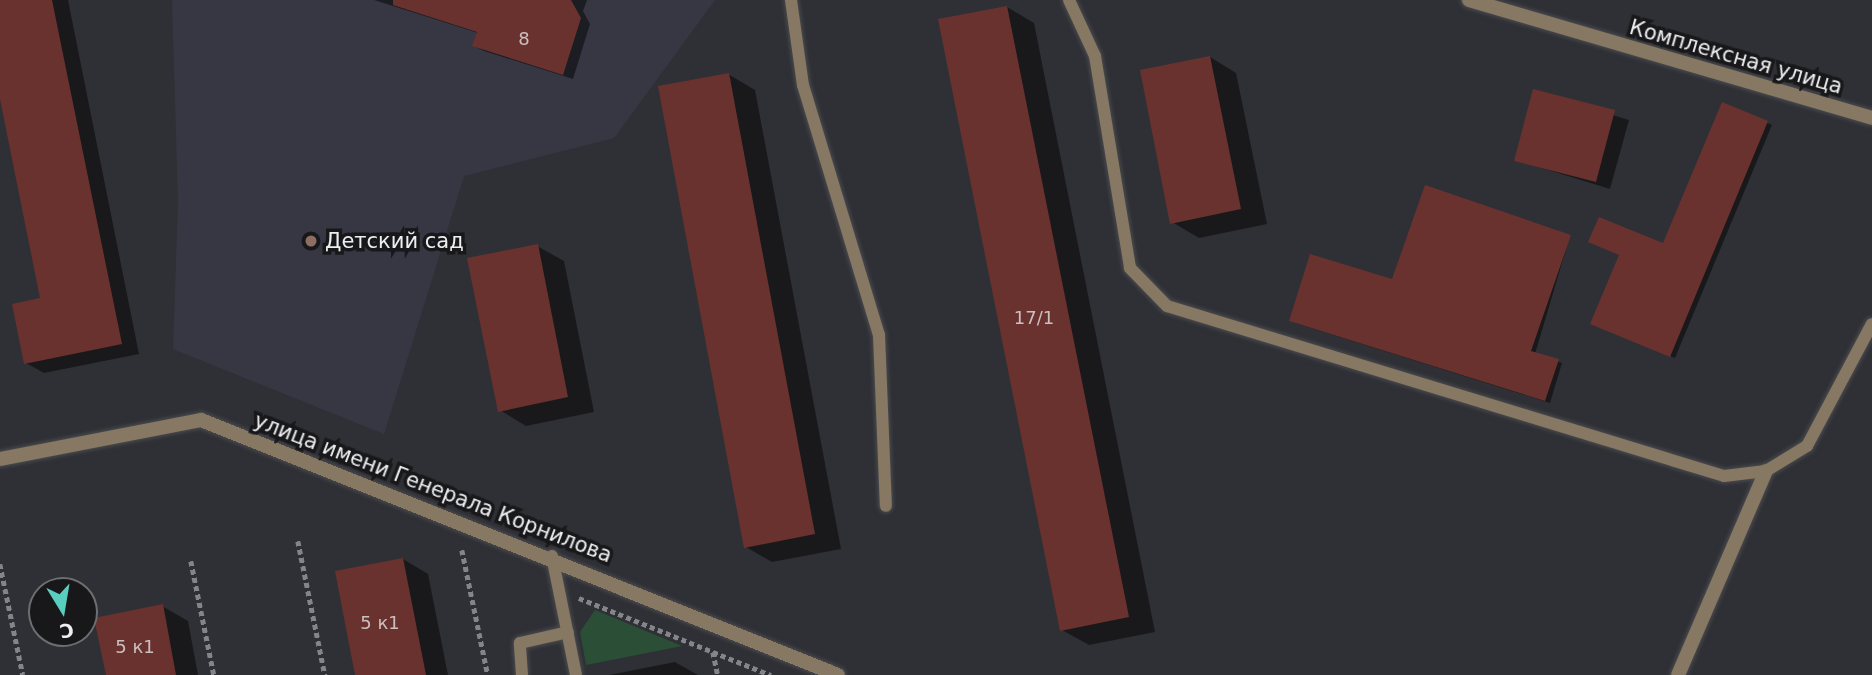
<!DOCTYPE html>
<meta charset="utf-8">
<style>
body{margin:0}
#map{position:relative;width:1872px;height:675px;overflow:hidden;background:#2f3035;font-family:"DejaVu Sans",sans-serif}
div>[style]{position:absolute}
.built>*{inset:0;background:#363743}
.green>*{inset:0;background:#2b4f36}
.shadow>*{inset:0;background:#0007}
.building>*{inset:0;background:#6a322e}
.path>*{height:4.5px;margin-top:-2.25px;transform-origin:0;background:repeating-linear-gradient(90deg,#848589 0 5px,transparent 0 8.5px)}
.roads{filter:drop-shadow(0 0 2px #4a4b4f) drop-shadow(0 0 2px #4a4b4f)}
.lane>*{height:12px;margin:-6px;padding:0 6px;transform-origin:6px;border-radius:6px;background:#867862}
.street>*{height:14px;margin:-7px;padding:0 7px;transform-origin:7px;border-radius:7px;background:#867862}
.dots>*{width:19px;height:19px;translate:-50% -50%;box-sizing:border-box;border:4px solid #18181a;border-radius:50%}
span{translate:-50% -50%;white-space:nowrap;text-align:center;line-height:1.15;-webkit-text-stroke:7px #18181a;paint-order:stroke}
.number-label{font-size:18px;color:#ccbfc0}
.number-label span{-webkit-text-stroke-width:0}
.street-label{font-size:21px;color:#edeef1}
.poi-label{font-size:21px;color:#edeef1}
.left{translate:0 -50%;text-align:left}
.north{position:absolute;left:28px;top:577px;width:70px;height:70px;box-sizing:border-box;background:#18181a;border:2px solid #6d6e70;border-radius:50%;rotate:169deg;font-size:19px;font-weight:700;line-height:28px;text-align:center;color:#edeef1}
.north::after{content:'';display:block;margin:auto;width:24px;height:32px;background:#5acebe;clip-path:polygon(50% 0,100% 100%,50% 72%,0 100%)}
</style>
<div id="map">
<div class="built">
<i style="clip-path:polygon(172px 0,715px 0,614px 138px,464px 176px,384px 434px,173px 349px,178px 202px)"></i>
</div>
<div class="green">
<i style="clip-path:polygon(595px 610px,682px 646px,586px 665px,580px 632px)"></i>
</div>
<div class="shadow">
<i style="clip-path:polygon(0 0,68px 0,139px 354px,44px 373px,26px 363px,42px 300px,0 90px)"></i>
<i style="clip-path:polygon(374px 0,587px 0,583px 11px,590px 24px,573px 79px,484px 51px,474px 46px,478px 33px)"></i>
<i style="clip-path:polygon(1007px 7px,1034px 23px,1155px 632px,1089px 645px,1062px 630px)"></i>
<i style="clip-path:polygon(1210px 57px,1236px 73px,1267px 224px,1199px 238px,1172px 222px)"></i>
<i style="clip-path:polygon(728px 74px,755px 90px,841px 549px,772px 562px,746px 547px)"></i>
<i style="clip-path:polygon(1534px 91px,1629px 120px,1610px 189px,1516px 160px)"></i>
<i style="clip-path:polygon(1722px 104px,1772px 125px,1675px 358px,1597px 326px,1664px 245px)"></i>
<i style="clip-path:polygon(1570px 236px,1535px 354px,1562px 363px,1550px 403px,1295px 323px,1393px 282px)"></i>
<i style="clip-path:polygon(537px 246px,564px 261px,594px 412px,526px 426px,500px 410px)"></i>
<i style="clip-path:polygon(403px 559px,428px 574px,448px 675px,357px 675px)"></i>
<i style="clip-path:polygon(162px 606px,188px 621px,198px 675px,107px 675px)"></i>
<i style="clip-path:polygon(675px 662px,698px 675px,609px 675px)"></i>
</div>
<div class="building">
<i style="clip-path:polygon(0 0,52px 0,122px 344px,24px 364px,12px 304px,40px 298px,0 99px)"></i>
<i style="clip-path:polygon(393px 0,571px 0,581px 18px,563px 75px,472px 46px,477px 32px,393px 5px)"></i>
<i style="clip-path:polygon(1007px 6px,1129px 617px,1060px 631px,938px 19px)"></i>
<i style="clip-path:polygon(1210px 56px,1241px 209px,1170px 224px,1140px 70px)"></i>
<i style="clip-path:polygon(729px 73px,815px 534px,744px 548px,658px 86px)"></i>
<i style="clip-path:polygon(1533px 89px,1615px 110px,1596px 182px,1514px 161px)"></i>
<i style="clip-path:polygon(1722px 102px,1768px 121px,1670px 357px,1590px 324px,1619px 255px,1588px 242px,1599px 217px,1663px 243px)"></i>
<i style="clip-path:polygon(1425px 185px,1571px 235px,1531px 351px,1559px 359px,1545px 401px,1289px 321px,1310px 254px,1392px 279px)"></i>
<i style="clip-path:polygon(538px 244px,568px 397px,498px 412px,467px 258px)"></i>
<i style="clip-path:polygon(403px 558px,426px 675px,355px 675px,335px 571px)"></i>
<i style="clip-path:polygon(163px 604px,176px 675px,106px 675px,94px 618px)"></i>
</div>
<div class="path">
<i style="left:298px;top:541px;width:137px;rotate:78.6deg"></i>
<i style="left:462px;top:550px;width:128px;rotate:78.3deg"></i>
<i style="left:191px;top:561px;width:116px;rotate:78.6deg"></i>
<i style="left:0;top:564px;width:113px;rotate:78.3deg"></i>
<i style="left:579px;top:598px;width:207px;rotate:21.9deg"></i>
<i style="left:713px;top:652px;width:24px;rotate:78deg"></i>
</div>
<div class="roads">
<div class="lane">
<i style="left:791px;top:0;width:86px;rotate:82deg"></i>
<i style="left:803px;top:85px;width:261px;rotate:73.1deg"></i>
<i style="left:879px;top:335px;width:171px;rotate:87.7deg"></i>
<i style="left:1069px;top:0;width:62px;rotate:65.1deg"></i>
<i style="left:1095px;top:56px;width:215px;rotate:80.6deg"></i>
<i style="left:1130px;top:268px;width:53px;rotate:45.8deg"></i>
<i style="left:1167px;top:306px;width:582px;rotate:16.97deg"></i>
<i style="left:1724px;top:476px;width:42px;rotate:-6.8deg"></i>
<i style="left:1766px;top:471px;width:48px;rotate:-31.4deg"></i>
<i style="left:1807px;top:446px;width:138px;rotate:-62deg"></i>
<i style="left:552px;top:556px;width:121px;rotate:78.6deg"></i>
<i style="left:522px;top:675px;width:32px;rotate:-94deg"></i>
<i style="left:520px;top:643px;width:49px;rotate:-12.9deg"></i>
</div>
<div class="street">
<i style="left:1469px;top:0;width:420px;rotate:16.3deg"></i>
<i style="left:0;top:459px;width:205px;rotate:-11deg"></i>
<i style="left:201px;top:420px;width:686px;rotate:21.82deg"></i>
<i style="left:1678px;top:675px;width:222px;rotate:-66.7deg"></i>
</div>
</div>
<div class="dots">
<i style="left:311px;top:241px;background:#8d6e63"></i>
</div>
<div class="number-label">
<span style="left:524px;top:39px">8</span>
<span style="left:1034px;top:318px">17/1</span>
<span style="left:380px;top:623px">5 к1</span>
<span style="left:135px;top:647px">5 к1</span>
</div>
<div class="street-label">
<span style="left:1736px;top:57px;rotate:16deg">Комплексная улица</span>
<span style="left:433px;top:488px;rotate:21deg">улица имени Генерала Корнилова</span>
</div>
<div class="poi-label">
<span class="left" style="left:325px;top:241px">Детский сад</span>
</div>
<div class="north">С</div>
</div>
